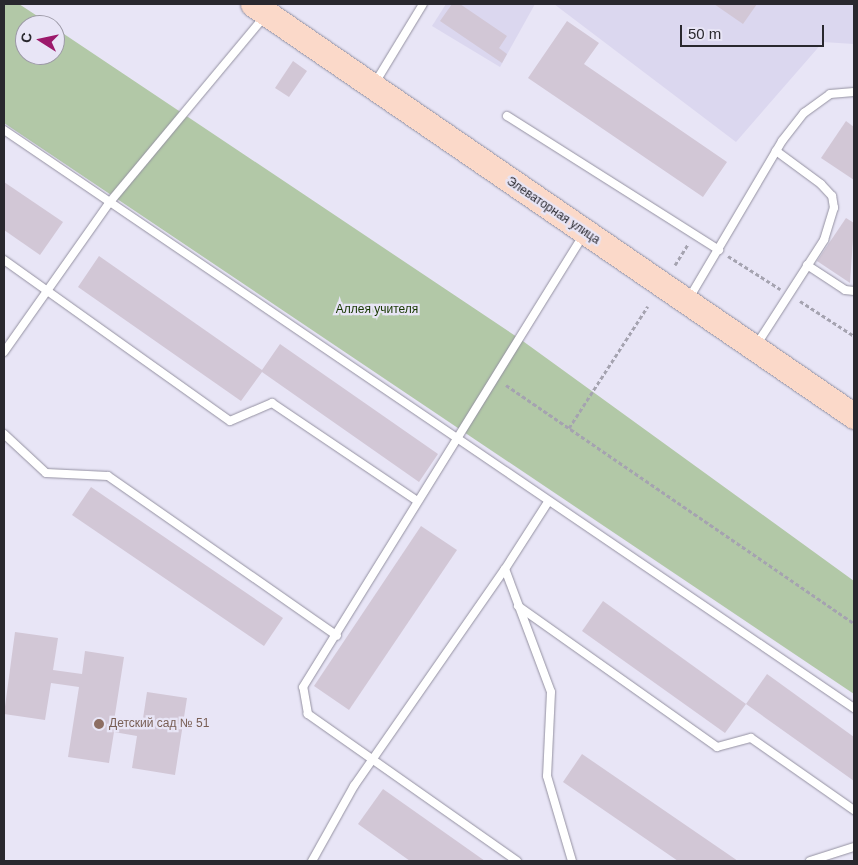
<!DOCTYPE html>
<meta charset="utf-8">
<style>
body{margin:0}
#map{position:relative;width:858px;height:865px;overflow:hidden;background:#e8e5f6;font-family:Arial,sans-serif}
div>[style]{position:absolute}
.built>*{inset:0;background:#dbd7ef}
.green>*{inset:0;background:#b2c8a7}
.building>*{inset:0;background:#d2c7d6}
.path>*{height:3px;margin-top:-1.5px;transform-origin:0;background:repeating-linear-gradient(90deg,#a5a3b0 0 4px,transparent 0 6.5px)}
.roads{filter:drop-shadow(0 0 1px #9491a1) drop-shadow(0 0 1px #9491a1)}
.service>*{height:8px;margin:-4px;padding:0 4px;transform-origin:4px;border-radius:4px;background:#fff}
.primary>*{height:25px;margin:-12.5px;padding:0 12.5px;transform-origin:12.5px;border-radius:12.5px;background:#fbd9c9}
.dots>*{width:14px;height:14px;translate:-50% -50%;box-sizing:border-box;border:2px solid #e8e5f6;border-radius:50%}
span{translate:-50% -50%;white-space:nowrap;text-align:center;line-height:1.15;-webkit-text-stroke:4.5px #e8e5f6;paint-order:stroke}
.street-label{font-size:12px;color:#29282e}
.park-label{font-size:12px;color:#173700}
.education-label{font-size:12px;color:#785e54}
.left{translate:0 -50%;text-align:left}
.frame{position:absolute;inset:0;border:5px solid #29282e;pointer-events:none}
.north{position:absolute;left:15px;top:15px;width:50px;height:50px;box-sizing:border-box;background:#e8e5f6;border:1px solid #9c99a6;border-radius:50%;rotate:280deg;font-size:14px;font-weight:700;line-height:20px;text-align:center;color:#29282e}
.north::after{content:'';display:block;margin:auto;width:18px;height:22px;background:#9c196b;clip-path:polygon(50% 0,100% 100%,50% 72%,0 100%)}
.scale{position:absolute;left:680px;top:25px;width:144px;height:22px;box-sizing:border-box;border:2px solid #29282e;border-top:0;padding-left:6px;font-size:15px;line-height:18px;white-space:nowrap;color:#29282e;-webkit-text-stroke:4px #e8e5f6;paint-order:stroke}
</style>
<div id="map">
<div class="built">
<i style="clip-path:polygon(446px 4px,535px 4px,500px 67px,432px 26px)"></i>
<i style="clip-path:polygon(554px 4px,854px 4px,854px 44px,823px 42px,736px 142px)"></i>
</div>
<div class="green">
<i style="clip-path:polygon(4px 4px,19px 4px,51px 25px,25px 25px,25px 55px,55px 55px,55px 28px,520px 339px,854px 581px,854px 694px,4px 123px)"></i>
</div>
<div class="building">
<i style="clip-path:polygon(452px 4px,460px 4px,507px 36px,499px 48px,507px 54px,502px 63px,440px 21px)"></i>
<i style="clip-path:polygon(714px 4px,757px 4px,743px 24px)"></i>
<i style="clip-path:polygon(567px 21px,599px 43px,584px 64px,727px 162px,703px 197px,528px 78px)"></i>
<i style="clip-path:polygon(293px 61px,307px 71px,289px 97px,275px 88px)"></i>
<i style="clip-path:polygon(846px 121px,854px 127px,854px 180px,821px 158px)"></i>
<i style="clip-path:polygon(4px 182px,63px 222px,40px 255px,4px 230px)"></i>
<i style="clip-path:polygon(846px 218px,854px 223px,850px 283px,817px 261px)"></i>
<i style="clip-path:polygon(99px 256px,262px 370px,280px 344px,438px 454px,419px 482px,262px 372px,241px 401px,78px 287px)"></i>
<i style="clip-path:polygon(91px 487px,283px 618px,264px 646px,72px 515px)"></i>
<i style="clip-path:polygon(421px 526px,457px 550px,349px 710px,314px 686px)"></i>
<i style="clip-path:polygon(603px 601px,746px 704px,725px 733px,582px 631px)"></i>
<i style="clip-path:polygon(15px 632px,58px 638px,53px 670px,82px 674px,85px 651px,124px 657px,114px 721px,142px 725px,147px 692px,187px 698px,175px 775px,132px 768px,137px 736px,114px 732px,109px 763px,68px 757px,79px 687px,51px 683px,45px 720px,4px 714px)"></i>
<i style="clip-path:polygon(767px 674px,854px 737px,854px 781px,746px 704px)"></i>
<i style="clip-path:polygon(582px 754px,738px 861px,678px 861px,563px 782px)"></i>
<i style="clip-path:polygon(383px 789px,485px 861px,410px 861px,358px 824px)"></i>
</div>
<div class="path">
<i style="left:728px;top:256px;width:62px;rotate:32.4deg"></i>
<i style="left:675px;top:265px;width:25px;rotate:-58deg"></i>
<i style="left:800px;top:301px;width:64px;rotate:32.9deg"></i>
<i style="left:506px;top:385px;width:422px;rotate:34.4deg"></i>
<i style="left:569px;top:428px;width:145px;rotate:-57.1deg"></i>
</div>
<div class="roads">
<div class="service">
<i style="left:375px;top:83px;width:92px;rotate:-58.7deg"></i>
<i style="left:507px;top:116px;width:251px;rotate:32.3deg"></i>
<i style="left:4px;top:130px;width:1028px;rotate:34.22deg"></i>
<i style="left:4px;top:260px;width:277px;rotate:35.5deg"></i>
<i style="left:230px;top:421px;width:46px;rotate:-23.2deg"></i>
<i style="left:272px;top:403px;width:174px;rotate:34deg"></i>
<i style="left:807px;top:265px;width:45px;rotate:33.3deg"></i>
<i style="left:845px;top:290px;width:9px;rotate:6deg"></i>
<i style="left:688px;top:300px;width:185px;rotate:-59.4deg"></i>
<i style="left:782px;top:141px;width:36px;rotate:-52deg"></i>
<i style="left:804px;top:113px;width:32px;rotate:-36deg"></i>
<i style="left:830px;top:94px;width:24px;rotate:-5deg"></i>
<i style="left:757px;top:344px;width:124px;rotate:-57.2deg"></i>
<i style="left:824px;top:240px;width:34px;rotate:-73deg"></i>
<i style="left:834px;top:208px;width:12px;rotate:-99deg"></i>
<i style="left:832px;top:196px;width:16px;rotate:-133deg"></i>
<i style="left:821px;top:184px;width:56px;rotate:-143.7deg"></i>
<i style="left:4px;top:352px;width:182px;rotate:-54.8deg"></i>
<i style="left:109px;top:203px;width:244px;rotate:-50.2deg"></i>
<i style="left:4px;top:434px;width:57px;rotate:42.9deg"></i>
<i style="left:46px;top:473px;width:62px;rotate:2.8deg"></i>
<i style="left:108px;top:476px;width:279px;rotate:34.9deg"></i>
<i style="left:548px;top:502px;width:80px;rotate:122.7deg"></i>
<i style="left:505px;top:569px;width:131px;rotate:69.5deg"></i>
<i style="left:551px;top:692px;width:84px;rotate:92.7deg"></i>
<i style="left:547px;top:776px;width:89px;rotate:73.6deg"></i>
<i style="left:518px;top:606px;width:244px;rotate:35.3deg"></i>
<i style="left:717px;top:747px;width:35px;rotate:-15deg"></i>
<i style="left:751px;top:738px;width:126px;rotate:35deg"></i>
<i style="left:312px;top:861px;width:86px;rotate:-60.8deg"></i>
<i style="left:354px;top:786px;width:264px;rotate:-55.2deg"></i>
<i style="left:517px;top:861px;width:256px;rotate:-144.9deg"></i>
<i style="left:308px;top:714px;width:27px;rotate:-100deg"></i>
<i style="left:303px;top:687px;width:533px;rotate:-58.19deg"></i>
<i style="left:810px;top:861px;width:46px;rotate:-17.7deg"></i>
</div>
<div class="primary">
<i style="left:253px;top:4px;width:729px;rotate:34.43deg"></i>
</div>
</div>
<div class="dots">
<i style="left:99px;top:724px;background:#8d6e63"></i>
</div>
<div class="street-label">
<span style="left:553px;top:211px;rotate:34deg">Элеваторная улица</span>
</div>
<div class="park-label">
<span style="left:377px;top:310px">Аллея учителя</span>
</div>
<div class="education-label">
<span class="left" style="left:109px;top:724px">Детский сад № 51</span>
</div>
<div class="frame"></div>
<div class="north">С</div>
<div class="scale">50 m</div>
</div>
